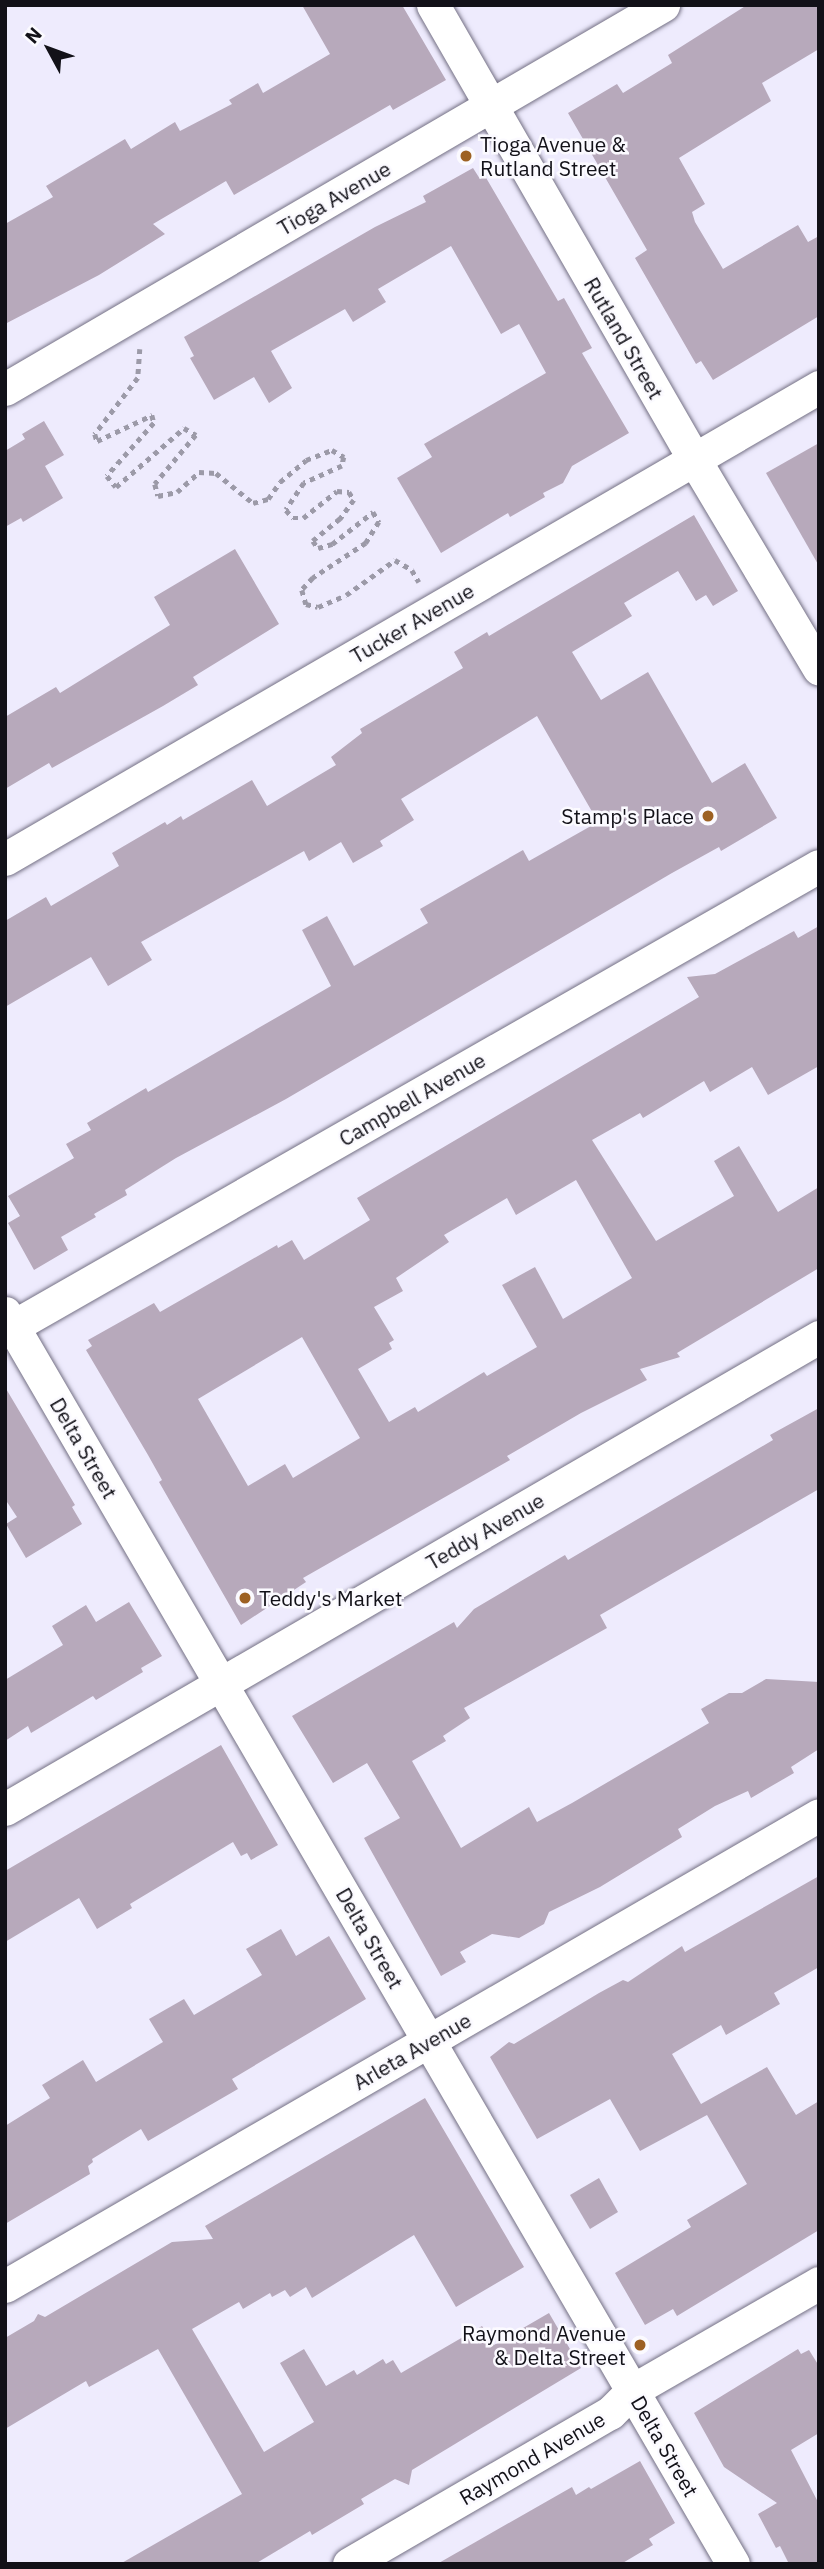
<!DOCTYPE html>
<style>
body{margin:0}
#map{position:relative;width:824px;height:2569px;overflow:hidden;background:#eeebfd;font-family:"IBM Plex Sans",sans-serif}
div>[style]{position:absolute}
.building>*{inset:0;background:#b7a9bb}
.path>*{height:4.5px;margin-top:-2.25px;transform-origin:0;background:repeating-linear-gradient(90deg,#9c9aa8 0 5px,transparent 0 10px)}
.roads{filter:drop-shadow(0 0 2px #747084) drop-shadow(0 0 2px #747084)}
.minor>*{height:33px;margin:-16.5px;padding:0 16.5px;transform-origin:16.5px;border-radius:16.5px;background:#fff}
.dots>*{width:19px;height:19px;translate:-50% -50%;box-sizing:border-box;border:4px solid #fbfaff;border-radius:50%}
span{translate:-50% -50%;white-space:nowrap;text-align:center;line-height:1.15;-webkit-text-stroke:5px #fbfaff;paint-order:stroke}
.poi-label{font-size:21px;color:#121118}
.left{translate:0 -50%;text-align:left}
.right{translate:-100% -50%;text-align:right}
.street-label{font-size:21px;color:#121118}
.frame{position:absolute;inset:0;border:7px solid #121118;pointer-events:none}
.north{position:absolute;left:14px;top:14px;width:70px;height:70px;-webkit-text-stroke:5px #fbfaff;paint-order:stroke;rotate:311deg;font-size:19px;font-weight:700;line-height:28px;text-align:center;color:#121118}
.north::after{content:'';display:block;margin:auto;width:24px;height:32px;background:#121118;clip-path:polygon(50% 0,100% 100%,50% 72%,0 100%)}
</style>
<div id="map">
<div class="building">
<i style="clip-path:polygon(302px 5px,402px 5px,446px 80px,393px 110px,390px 105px,234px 195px,226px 181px,153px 224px,165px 234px,99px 275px,5px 324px,5px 224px,53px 197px,46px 186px,125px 139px,131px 149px,175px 122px,180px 131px,232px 104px,229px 100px,258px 83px,263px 93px,330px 54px)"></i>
<i style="clip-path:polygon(747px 5px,819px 5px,819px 49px,762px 83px,771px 101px,679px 158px,705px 204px,692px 212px,695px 222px,723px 269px,798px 225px,808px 242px,819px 236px,819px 316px,713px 380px,701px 361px,696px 364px,635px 258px,647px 250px,568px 113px,617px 84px,623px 93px,672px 63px,668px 55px)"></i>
<i style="clip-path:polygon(473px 168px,480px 179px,485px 176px,558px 301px,564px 298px,592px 348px,582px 353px,629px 433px,572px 466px,563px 483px,543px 493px,545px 497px,510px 517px,508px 513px,441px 553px,397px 478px,432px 457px,424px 444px,546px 373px,519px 324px,501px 334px,451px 246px,378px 289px,386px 302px,353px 322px,345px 309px,271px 351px,292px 388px,269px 403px,254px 377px,214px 400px,190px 358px,194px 356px,184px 337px,375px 227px,426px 202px,423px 196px)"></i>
<i style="clip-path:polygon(44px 421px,64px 455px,45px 466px,63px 498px,23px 522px,21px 518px,5px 527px,5px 451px,25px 439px,22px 434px)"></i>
<i style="clip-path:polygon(819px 443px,819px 566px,766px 473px)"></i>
<i style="clip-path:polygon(694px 515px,738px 591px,713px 606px,706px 595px,696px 601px,678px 571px,624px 603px,632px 616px,572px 652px,601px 700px,648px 672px,712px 783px,745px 763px,777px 818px,721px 851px,719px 847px,672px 873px,286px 1099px,176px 1158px,125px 1190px,127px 1195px,94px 1214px,96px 1217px,61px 1237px,68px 1250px,34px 1270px,8px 1223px,20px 1216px,8px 1196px,74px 1158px,66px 1144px,91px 1130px,87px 1123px,146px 1088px,148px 1092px,331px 986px,302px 930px,327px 916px,354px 966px,428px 923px,420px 909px,523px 850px,529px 861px,598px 822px,537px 716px,401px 799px,414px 820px,380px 841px,383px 846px,353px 863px,341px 842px,309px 861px,304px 851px,141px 942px,152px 960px,108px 986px,91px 957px,5px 1007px,5px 921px,46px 897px,51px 906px,119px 866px,112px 853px,165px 822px,167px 825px,181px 816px,183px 820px,252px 780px,267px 806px,336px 765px,331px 757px,362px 733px,360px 729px,463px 668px,454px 652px,487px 632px,489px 636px)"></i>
<i style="clip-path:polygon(235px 549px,279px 624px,193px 677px,198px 685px,163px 706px,52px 768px,49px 763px,5px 789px,5px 717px,56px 687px,60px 693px,170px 625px,154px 597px)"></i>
<i style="clip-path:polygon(evenodd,819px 926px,819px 1066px,768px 1095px,752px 1067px,710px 1092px,704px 1081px,643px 1118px,640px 1113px,592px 1140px,656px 1241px,734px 1196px,714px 1161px,739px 1146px,778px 1212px,819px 1187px,819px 1268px,677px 1353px,680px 1357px,640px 1369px,647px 1380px,581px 1413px,507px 1456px,510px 1460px,303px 1578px,306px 1582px,241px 1625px,159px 1482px,162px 1480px,148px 1455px,86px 1350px,92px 1346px,88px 1340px,154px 1303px,160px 1312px,277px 1245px,278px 1248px,292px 1240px,304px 1260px,370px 1220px,357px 1198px,699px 997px,687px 977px,715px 974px,794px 931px,798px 938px,819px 926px,576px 1180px,632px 1278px,563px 1319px,535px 1267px,502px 1285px,537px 1347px,487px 1376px,484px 1372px,418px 1412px,415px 1407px,389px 1422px,358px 1369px,392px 1349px,389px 1343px,394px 1340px,374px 1307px,403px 1291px,396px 1278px,449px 1242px,444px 1235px,507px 1198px,516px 1215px,576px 1180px,819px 926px,302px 1337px,360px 1438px,293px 1478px,285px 1464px,248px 1486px,198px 1399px,302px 1337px)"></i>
<i style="clip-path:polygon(5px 1387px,75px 1505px,72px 1507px,82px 1524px,26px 1558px,6px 1524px,17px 1517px,5px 1499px)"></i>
<i style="clip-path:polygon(819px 1408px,819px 1489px,600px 1615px,607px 1628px,464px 1708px,470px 1718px,443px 1736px,446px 1741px,412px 1761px,461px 1848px,529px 1807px,537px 1822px,572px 1803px,709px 1723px,701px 1709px,729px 1693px,742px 1693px,766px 1679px,819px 1682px,819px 1749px,791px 1767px,794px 1773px,751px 1798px,748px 1791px,715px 1806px,678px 1829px,682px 1837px,600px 1887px,549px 1912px,544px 1924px,519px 1938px,492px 1934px,460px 1952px,466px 1962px,441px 1976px,364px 1838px,400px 1818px,367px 1763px,333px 1783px,292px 1716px,454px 1622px,457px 1628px,474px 1609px,565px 1555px,568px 1560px,602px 1540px,773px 1440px,770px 1435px)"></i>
<i style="clip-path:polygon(129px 1602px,162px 1656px,141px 1668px,143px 1672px,96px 1700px,93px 1696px,31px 1733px,28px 1726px,5px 1741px,5px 1680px,63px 1645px,52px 1626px,86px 1605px,96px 1622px)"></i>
<i style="clip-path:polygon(221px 1745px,278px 1845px,251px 1860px,247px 1853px,241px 1856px,233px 1842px,130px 1904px,132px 1908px,97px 1929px,79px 1898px,5px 1942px,5px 1871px)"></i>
<i style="clip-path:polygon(819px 1876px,819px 1967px,774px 1993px,780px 2004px,726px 2035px,721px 2025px,672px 2054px,701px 2104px,767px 2067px,796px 2115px,819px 2101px,819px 2230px,677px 2316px,673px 2309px,645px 2325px,615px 2273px,691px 2227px,687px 2220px,747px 2184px,707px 2115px,640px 2151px,610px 2099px,537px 2139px,490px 2057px,509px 2042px,514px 2044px,599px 1993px,623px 1980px,628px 1982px,682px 1946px,685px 1952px)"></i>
<i style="clip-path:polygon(281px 1929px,296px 1956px,329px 1936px,366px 1999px,232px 2079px,238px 2089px,148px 2141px,141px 2129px,92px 2159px,93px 2162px,88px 2166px,90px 2174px,5px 2224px,5px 2126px,50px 2098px,42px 2085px,83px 2060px,96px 2082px,163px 2042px,149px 2019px,184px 1999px,194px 2015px,262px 1975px,246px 1949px)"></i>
<i style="clip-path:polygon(425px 2098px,524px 2267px,456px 2307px,414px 2235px,312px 2298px,306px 2287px,290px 2297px,285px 2290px,272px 2297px,270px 2293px,243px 2309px,239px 2302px,192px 2329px,264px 2452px,314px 2422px,280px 2363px,304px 2349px,326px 2386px,354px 2370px,357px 2375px,383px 2359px,386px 2364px,393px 2360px,401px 2373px,482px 2326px,494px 2345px,549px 2313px,581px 2368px,412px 2470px,409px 2485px,395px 2479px,361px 2499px,364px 2504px,312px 2535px,310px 2531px,255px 2564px,120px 2564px,242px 2494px,158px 2349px,89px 2387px,86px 2381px,5px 2429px,5px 2338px,34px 2321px,38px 2314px,45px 2317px,172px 2242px,213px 2239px,205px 2226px)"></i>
<i style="clip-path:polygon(599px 2178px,618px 2212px,590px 2229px,570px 2195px)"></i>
<i style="clip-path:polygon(798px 2349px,801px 2354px,809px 2350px,819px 2366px,819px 2433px,791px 2450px,819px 2504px,819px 2564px,789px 2564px,780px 2546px,776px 2548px,758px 2514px,777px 2503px,724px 2467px,694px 2413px)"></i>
<i style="clip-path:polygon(640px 2461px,675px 2523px,649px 2539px,653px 2545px,621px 2564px,437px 2564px,572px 2487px,576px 2495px,589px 2487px,591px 2489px)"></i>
</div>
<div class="path">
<i style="left:140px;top:349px;width:29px;rotate:94deg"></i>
<i style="left:138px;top:378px;width:71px;rotate:127.5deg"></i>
<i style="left:95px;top:434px;width:7px;rotate:74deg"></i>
<i style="left:97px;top:441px;width:61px;rotate:-25.3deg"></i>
<i style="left:152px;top:415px;width:8px;rotate:76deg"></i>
<i style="left:154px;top:423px;width:71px;rotate:131.6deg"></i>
<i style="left:107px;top:476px;width:14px;rotate:51deg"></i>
<i style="left:116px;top:487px;width:90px;rotate:-40.9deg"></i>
<i style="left:184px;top:428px;width:14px;rotate:30deg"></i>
<i style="left:196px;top:435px;width:64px;rotate:129.9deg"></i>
<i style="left:155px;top:484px;width:12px;rotate:76deg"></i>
<i style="left:158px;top:496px;width:19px;rotate:-12deg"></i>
<i style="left:177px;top:492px;width:30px;rotate:-42deg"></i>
<i style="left:199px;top:472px;width:17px;rotate:3deg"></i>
<i style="left:216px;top:473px;width:48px;rotate:39deg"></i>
<i style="left:253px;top:503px;width:16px;rotate:-15deg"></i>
<i style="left:268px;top:499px;width:21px;rotate:-55deg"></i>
<i style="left:280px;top:482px;width:34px;rotate:-40deg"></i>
<i style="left:306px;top:460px;width:28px;rotate:-21deg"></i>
<i style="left:332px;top:450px;width:14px;rotate:30deg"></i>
<i style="left:344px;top:457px;width:9px;rotate:103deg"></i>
<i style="left:342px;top:466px;width:42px;rotate:155.9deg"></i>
<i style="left:304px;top:483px;width:32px;rotate:124deg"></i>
<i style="left:286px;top:510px;width:11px;rotate:49deg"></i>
<i style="left:293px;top:518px;width:10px"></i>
<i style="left:303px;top:518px;width:43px;rotate:-38.5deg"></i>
<i style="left:337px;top:491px;width:12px;rotate:5deg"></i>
<i style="left:349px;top:492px;width:9px;rotate:58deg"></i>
<i style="left:354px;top:500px;width:24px;rotate:126deg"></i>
<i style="left:340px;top:519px;width:35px;rotate:141deg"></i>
<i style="left:313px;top:541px;width:9px;rotate:54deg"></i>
<i style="left:318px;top:548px;width:15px;rotate:-16deg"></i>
<i style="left:332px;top:544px;width:52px;rotate:-38deg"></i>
<i style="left:373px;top:512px;width:12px;rotate:59deg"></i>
<i style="left:379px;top:522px;width:25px;rotate:122deg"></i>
<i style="left:366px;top:543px;width:64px;rotate:146.6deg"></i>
<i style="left:313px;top:578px;width:16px;rotate:133deg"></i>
<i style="left:302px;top:590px;width:15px;rotate:74deg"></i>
<i style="left:306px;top:604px;width:12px;rotate:14deg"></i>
<i style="left:318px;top:607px;width:30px;rotate:-23deg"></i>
<i style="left:346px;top:595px;width:60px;rotate:-35.5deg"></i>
<i style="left:395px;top:560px;width:20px;rotate:30deg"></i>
<i style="left:412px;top:570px;width:14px;rotate:60deg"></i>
</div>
<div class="roads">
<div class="minor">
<i style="left:433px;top:5px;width:524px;rotate:60.11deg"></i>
<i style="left:694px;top:459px;width:244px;rotate:59.2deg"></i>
<i style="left:5px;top:389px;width:762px;rotate:-30.27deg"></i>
<i style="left:5px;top:859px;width:941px;rotate:-30.11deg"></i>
<i style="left:5px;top:1313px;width:1447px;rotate:59.8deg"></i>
<i style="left:5px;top:1331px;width:937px;rotate:-29.74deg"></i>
<i style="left:5px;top:1809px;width:941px;rotate:-30.11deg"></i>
<i style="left:5px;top:2286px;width:940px;rotate:-30.05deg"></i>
<i style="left:349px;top:2564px;width:302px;rotate:-30.1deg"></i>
<i style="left:610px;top:2413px;width:33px;rotate:-45deg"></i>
<i style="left:633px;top:2390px;width:215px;rotate:-29.9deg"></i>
</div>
</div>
<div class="dots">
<i style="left:466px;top:156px;background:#9d6123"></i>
<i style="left:708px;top:816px;background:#9d6123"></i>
<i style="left:245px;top:1598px;background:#9d6123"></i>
<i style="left:640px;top:2345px;background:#9d6123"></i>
</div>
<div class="poi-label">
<span class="left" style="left:480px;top:156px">Tioga Avenue &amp;<br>Rutland Street</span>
<span class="right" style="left:694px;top:816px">Stamp's Place</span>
<span class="left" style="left:259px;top:1598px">Teddy's Market</span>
<span class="right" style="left:626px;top:2345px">Raymond Avenue<br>&amp; Delta Street</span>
</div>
<div class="street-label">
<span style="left:334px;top:198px;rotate:-30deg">Tioga Avenue</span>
<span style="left:624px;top:338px;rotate:60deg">Rutland Street</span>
<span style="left:412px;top:623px;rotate:-30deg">Tucker Avenue</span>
<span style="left:412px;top:1099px;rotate:-30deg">Campbell Avenue</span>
<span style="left:84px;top:1448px;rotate:60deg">Delta Street</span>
<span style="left:485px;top:1531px;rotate:-30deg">Teddy Avenue</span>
<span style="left:370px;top:1938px;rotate:60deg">Delta Street</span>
<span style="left:412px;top:2051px;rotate:-30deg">Arleta Avenue</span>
<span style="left:665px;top:2446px;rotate:60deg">Delta Street</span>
<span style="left:532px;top:2458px;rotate:-30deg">Raymond Avenue</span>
</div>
<div class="frame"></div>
<div class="north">N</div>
</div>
